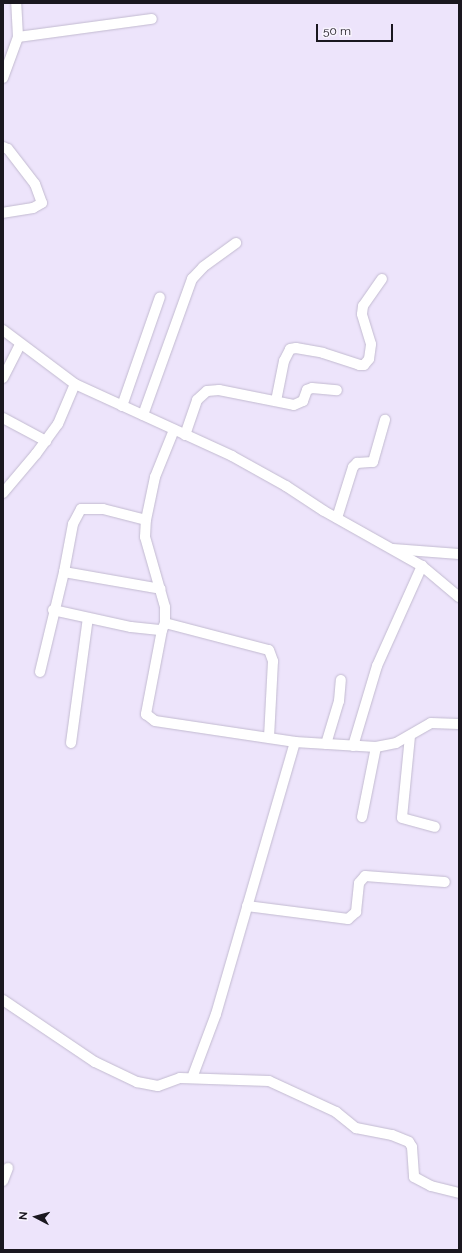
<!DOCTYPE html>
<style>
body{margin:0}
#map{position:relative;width:462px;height:1253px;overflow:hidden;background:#ede4fb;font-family:Raleway,sans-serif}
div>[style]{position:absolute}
.roads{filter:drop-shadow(0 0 1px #c2bad0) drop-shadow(0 0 1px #c2bad0)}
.minor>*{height:10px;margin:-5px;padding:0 5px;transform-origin:5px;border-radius:5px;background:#fff}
span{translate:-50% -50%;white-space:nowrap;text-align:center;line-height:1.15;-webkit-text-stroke:3px #f8f4fe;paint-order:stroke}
.frame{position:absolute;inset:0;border:4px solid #1a171f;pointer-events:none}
.north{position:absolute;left:16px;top:1197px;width:40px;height:40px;-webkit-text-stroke:3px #f8f4fe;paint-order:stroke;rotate:276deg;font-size:11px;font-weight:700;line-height:16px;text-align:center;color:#1a171f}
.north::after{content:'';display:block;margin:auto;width:14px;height:18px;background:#1a171f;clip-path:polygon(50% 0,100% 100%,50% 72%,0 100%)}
.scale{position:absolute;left:316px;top:24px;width:77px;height:18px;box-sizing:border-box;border:2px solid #1a171f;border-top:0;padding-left:5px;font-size:12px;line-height:14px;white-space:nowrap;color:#1a171f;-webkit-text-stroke:3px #f8f4fe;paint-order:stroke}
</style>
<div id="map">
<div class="roads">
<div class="minor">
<i style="left:18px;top:37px;width:135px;rotate:-7.7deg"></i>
<i style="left:3px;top:78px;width:44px;rotate:-69.9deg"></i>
<i style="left:18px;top:37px;width:34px;rotate:-93deg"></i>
<i style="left:3px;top:147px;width:5px;rotate:22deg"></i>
<i style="left:8px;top:149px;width:44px;rotate:52.4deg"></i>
<i style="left:35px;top:184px;width:20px;rotate:70deg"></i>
<i style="left:42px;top:203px;width:10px;rotate:151deg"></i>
<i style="left:33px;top:208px;width:30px;rotate:171deg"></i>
<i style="left:3px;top:330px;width:90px;rotate:36.9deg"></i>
<i style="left:75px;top:384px;width:173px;rotate:24.6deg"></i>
<i style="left:232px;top:456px;width:62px;rotate:29.1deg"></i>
<i style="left:286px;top:486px;width:45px;rotate:33.3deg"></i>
<i style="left:324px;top:511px;width:112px;rotate:29.3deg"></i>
<i style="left:422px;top:566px;width:48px;rotate:40deg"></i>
<i style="left:3px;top:378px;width:38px;rotate:-63deg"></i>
<i style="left:276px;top:401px;width:41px;rotate:-78.7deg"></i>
<i style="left:284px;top:361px;width:13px;rotate:-63deg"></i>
<i style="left:290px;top:349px;width:6px;rotate:-9deg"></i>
<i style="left:296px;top:348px;width:27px;rotate:10deg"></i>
<i style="left:323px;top:353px;width:38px;rotate:18deg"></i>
<i style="left:359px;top:365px;width:5px"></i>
<i style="left:364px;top:365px;width:8px;rotate:-50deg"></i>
<i style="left:369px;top:359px;width:15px;rotate:-82deg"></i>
<i style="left:371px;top:344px;width:31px;rotate:-107deg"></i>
<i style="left:362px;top:314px;width:8px;rotate:-83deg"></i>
<i style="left:363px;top:306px;width:33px;rotate:-55deg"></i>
<i style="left:122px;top:406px;width:115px;rotate:-70.8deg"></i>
<i style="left:143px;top:415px;width:145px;rotate:-70.2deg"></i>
<i style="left:192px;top:279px;width:16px;rotate:-47deg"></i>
<i style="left:203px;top:267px;width:41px;rotate:-36deg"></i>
<i style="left:3px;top:418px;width:49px;rotate:28.1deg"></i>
<i style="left:185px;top:435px;width:37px;rotate:-71deg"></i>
<i style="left:197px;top:400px;width:13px;rotate:-42deg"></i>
<i style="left:207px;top:391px;width:12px;rotate:-5deg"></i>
<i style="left:219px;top:390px;width:76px;rotate:11.3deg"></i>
<i style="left:294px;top:405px;width:10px;rotate:-24deg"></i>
<i style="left:303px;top:401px;width:12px;rotate:-70deg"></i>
<i style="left:307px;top:390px;width:5px;rotate:-22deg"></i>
<i style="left:312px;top:388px;width:25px;rotate:5deg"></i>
<i style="left:3px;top:493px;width:51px;rotate:-49.8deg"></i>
<i style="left:36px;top:454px;width:37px;rotate:-54deg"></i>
<i style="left:58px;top:424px;width:43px;rotate:-67deg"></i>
<i style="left:337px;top:518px;width:53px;rotate:-72.6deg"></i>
<i style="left:353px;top:467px;width:6px;rotate:-45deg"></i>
<i style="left:357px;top:463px;width:16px;rotate:-4deg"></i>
<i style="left:373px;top:462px;width:44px;rotate:-74.1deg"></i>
<i style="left:393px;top:549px;width:66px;rotate:4.3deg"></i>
<i style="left:64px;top:572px;width:49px;rotate:-79.4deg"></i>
<i style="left:73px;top:524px;width:17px;rotate:-62deg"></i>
<i style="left:81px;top:509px;width:22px"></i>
<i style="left:103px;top:509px;width:44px;rotate:14.3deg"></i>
<i style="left:53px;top:610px;width:80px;rotate:12.3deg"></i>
<i style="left:131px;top:627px;width:31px;rotate:6deg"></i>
<i style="left:162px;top:630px;width:8px;rotate:-67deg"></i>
<i style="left:165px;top:623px;width:16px;rotate:-90deg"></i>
<i style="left:165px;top:607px;width:73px;rotate:-105.9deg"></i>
<i style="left:145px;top:537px;width:17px;rotate:-87deg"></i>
<i style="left:146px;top:520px;width:44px;rotate:-78.2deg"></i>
<i style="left:155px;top:477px;width:51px;rotate:-68deg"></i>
<i style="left:165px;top:623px;width:107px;rotate:14.6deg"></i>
<i style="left:269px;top:650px;width:12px;rotate:70deg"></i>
<i style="left:273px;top:661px;width:76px;rotate:93deg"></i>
<i style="left:162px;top:630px;width:86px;rotate:100.8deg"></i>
<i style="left:146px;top:714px;width:11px;rotate:38deg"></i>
<i style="left:155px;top:721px;width:142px;rotate:8.5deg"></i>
<i style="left:295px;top:742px;width:81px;rotate:3.5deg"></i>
<i style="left:376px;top:747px;width:20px;rotate:-11deg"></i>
<i style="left:396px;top:743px;width:40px;rotate:-29.7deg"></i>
<i style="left:431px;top:723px;width:28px;rotate:2deg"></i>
<i style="left:40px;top:672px;width:103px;rotate:-76.5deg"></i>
<i style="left:64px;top:572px;width:98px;rotate:9.9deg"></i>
<i style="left:410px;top:736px;width:82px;rotate:95.6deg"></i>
<i style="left:402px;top:818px;width:34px;rotate:15deg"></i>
<i style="left:71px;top:743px;width:126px;rotate:-82.3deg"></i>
<i style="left:326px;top:744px;width:45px;rotate:-73.2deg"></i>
<i style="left:339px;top:701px;width:21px;rotate:-85deg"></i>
<i style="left:353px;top:746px;width:84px;rotate:-73.3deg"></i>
<i style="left:377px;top:666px;width:110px;rotate:-65.8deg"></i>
<i style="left:362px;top:817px;width:71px;rotate:-78.7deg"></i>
<i style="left:247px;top:906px;width:102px;rotate:7.3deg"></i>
<i style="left:348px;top:919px;width:11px;rotate:-41deg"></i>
<i style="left:356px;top:912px;width:29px;rotate:-84deg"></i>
<i style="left:359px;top:883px;width:9px;rotate:-49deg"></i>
<i style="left:365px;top:876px;width:80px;rotate:4.3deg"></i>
<i style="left:3px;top:1000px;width:111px;rotate:34deg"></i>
<i style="left:95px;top:1062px;width:47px;rotate:25.5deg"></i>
<i style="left:137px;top:1082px;width:21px;rotate:11deg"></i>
<i style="left:158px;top:1086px;width:23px;rotate:-20deg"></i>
<i style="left:180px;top:1078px;width:89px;rotate:1.9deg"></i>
<i style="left:269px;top:1081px;width:74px;rotate:24.8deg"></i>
<i style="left:336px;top:1112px;width:26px;rotate:39deg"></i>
<i style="left:356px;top:1128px;width:37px;rotate:11deg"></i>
<i style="left:392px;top:1135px;width:18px;rotate:22deg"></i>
<i style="left:409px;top:1142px;width:6px;rotate:59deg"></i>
<i style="left:412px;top:1147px;width:30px;rotate:86deg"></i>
<i style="left:414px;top:1177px;width:19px;rotate:28deg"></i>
<i style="left:431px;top:1186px;width:29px;rotate:14deg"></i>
<i style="left:192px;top:1078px;width:68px;rotate:-69.4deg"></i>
<i style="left:216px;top:1014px;width:283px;rotate:-73.8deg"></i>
<i style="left:3px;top:1181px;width:14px;rotate:-69deg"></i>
</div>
</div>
<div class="frame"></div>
<div class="north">N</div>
<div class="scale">50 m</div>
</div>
